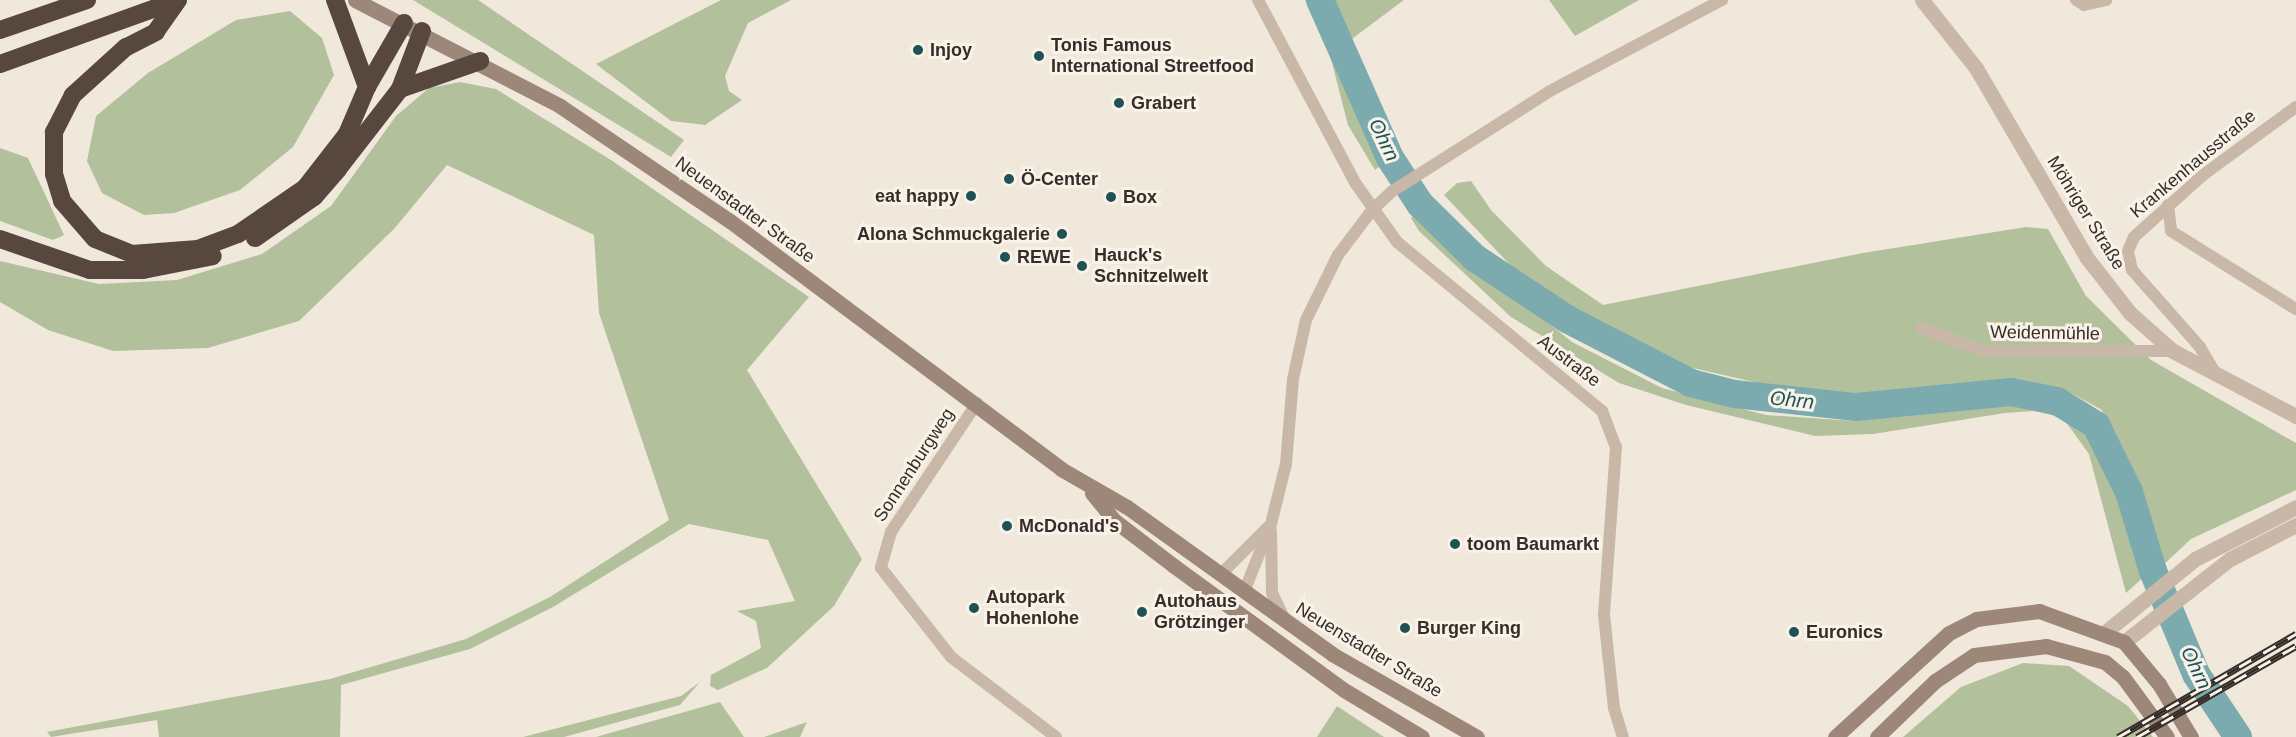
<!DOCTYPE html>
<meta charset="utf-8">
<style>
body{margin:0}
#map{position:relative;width:2296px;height:737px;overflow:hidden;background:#f1e8dc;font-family:Arial,sans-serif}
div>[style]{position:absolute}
.green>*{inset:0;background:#b3c09c}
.river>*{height:28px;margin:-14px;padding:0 14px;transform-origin:14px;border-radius:14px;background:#7babae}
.minor>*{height:12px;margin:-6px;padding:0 6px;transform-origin:6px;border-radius:6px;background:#c9b8a8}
.tertiary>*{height:15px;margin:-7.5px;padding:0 7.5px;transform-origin:7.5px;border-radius:7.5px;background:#c9b8a8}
.secondary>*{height:15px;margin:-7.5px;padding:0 7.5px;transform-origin:7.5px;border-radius:7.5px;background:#9d8779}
.motorway>*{height:18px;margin:-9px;padding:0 9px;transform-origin:9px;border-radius:9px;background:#57473f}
.rail>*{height:7px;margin-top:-3.5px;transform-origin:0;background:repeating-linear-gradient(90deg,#f9f2e8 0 14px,#362d28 0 28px);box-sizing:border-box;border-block:2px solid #362d28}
.dots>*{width:16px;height:16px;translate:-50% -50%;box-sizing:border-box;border:3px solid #f9f2e8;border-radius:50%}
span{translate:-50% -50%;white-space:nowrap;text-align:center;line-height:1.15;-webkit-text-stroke:6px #f9f2e8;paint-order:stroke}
.poi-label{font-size:18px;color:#362d28;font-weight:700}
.left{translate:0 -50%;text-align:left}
.right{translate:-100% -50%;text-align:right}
.street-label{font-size:18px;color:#362d28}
.water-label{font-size:20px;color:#1e5257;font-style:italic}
</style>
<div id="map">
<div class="green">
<i style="clip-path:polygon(413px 0,478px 0,684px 140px,671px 157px)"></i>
<i style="clip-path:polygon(721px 0,791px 0,748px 23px,725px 76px,729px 91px,742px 100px,705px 125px,671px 121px,596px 64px)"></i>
<i style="clip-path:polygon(1305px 0,1404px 0,1341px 47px,1390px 158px,1375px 170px,1348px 125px,1331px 59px)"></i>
<i style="clip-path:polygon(1549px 0,1639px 0,1575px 36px)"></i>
<i style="clip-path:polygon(290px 11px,322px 38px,334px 75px,293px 147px,240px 190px,174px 213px,144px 215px,102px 193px,87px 161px,96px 116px,148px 73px,236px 20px)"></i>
<i style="clip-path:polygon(460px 82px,496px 89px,611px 160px,809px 297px,747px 370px,862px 559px,834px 606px,767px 668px,718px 690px,710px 686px,711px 675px,761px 648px,756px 621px,737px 611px,795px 601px,768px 540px,689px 524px,553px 607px,470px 649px,341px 685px,340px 737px,159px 737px,157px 720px,51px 737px,47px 732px,330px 679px,466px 639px,550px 597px,669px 520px,599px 313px,594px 235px,447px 165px,394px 229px,299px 321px,208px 348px,113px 351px,48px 330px,0 302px,0 261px,99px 284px,177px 280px,262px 254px,331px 206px,396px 116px,429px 88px)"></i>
<i style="clip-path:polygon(0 148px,28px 158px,64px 235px,53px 240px,0 221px)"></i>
<i style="clip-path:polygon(1471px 181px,1491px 210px,1546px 266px,1603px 305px,1863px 253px,2026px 227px,2048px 229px,2086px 296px,2151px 360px,2296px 443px,2296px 490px,2191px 539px,2161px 567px,2102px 410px,2060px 387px,2004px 386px,1836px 401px,1671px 363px,1576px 310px,1512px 267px,1444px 195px,1457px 183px)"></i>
<i style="clip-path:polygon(1420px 206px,1469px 259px,1572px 342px,1662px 388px,1766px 415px,1856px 421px,2005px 402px,2070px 411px,2093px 427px,2147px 574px,2126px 593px,2089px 454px,2063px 418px,2035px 411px,2005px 413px,1873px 434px,1815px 436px,1686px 405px,1619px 383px,1511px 317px,1419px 231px,1411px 218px)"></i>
<i style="clip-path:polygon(2023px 663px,2069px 666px,2128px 706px,2153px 737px,1903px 737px,1961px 687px)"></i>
<i style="clip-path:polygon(700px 682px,680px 705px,564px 737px,523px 737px,681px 696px)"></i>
<i style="clip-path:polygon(720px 702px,744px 737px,596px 737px,617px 731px)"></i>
<i style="clip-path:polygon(1337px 706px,1384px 737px,1317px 737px)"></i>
<i style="clip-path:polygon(807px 722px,800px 737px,764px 737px)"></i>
</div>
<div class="river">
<i style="left:1320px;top:0;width:173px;rotate:66.1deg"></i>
<i style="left:1390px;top:158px;width:55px;rotate:56.9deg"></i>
<i style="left:1420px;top:204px;width:77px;rotate:44.5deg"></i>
<i style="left:1475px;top:258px;width:110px;rotate:33.5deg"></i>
<i style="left:1567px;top:319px;width:140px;rotate:27.3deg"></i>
<i style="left:1691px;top:383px;width:44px;rotate:14.3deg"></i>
<i style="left:1734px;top:394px;width:123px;rotate:6.1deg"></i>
<i style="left:1856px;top:407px;width:156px;rotate:-5.5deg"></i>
<i style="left:2011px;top:392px;width:47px;rotate:11.1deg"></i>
<i style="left:2057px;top:401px;width:46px;rotate:31.6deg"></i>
<i style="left:2096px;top:425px;width:75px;rotate:63.8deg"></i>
<i style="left:2129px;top:492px;width:83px;rotate:73.1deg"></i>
<i style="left:2153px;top:571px;width:112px;rotate:67.3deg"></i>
<i style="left:2196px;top:674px;width:76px;rotate:56.3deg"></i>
</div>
<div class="minor">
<i style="left:1258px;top:0;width:208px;rotate:62deg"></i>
<i style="left:1356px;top:184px;width:71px;rotate:54.7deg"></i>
<i style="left:1397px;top:242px;width:266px;rotate:39.5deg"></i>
<i style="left:1602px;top:411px;width:39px;rotate:69deg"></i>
<i style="left:1616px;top:447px;width:168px;rotate:94.1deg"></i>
<i style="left:1604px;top:615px;width:94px;rotate:83.9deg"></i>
<i style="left:1614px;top:708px;width:30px;rotate:73deg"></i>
<i style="left:2076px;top:0;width:9px;rotate:32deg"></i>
<i style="left:2084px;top:5px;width:23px;rotate:-13deg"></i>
<i style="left:2168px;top:205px;width:26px;rotate:83deg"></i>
<i style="left:2171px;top:231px;width:147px;rotate:32deg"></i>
<i style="left:1921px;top:328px;width:67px;rotate:20.1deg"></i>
<i style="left:1984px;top:351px;width:189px"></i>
<i style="left:2216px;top:374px;width:31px;rotate:-121deg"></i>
<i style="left:2200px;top:347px;width:103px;rotate:-131.4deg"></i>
<i style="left:2132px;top:270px;width:19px;rotate:-102deg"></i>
<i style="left:2128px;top:251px;width:15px;rotate:-67deg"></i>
<i style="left:2134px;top:237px;width:93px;rotate:-41.9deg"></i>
<i style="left:2203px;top:175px;width:115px;rotate:-36.2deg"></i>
<i style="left:977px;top:403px;width:155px;rotate:123.7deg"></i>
<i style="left:891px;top:532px;width:37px;rotate:106deg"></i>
<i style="left:881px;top:568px;width:113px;rotate:51.8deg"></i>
<i style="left:951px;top:657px;width:132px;rotate:37.3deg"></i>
<i style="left:1271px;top:531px;width:62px;rotate:89.1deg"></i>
<i style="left:1272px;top:593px;width:32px;rotate:64deg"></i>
<i style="left:1220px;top:575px;width:68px;rotate:-45deg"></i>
<i style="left:1244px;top:592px;width:73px;rotate:-68.3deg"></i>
<i style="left:1271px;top:524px;width:62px;rotate:-76deg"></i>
<i style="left:1286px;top:464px;width:85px;rotate:-85.3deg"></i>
<i style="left:1293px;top:379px;width:60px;rotate:-77.6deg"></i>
<i style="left:1306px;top:320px;width:72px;rotate:-63.8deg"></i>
<i style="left:1338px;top:255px;width:56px;rotate:-52.9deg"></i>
<i style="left:1372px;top:210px;width:26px;rotate:-43deg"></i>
<i style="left:1391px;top:192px;width:188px;rotate:-32.4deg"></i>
<i style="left:1550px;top:91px;width:195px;rotate:-27.9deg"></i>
</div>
<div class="tertiary">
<i style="left:1922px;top:0;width:87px;rotate:51.5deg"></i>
<i style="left:1976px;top:68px;width:220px;rotate:59.7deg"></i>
<i style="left:2087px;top:258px;width:70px;rotate:52deg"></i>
<i style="left:2130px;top:313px;width:57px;rotate:41.5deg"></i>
<i style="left:2173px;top:351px;width:139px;rotate:27.9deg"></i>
<i style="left:2104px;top:633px;width:117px;rotate:-39.1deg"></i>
<i style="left:2195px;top:559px;width:114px;rotate:-27.2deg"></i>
<i style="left:2124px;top:642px;width:135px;rotate:-38.1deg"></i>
<i style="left:2230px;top:559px;width:74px;rotate:-27.3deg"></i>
</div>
<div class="secondary">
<i style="left:355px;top:0;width:231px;rotate:27.3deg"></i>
<i style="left:560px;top:106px;width:205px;rotate:34.1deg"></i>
<i style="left:730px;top:221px;width:414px;rotate:36.8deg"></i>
<i style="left:1061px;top:469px;width:76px;rotate:29.9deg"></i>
<i style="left:1127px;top:507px;width:252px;rotate:35.6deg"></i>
<i style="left:1332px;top:654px;width:167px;rotate:29.8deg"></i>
<i style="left:1092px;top:493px;width:36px;rotate:51deg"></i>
<i style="left:1115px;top:521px;width:74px;rotate:37.3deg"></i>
<i style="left:1174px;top:566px;width:210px;rotate:36.1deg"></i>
<i style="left:1344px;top:690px;width:91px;rotate:31.1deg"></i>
<i style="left:1835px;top:737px;width:154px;rotate:-42.4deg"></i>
<i style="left:1949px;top:633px;width:30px;rotate:-27deg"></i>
<i style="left:1976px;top:619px;width:64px;rotate:-7.2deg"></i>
<i style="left:2039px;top:611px;width:90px;rotate:20deg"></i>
<i style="left:2124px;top:642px;width:55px;rotate:50.2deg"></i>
<i style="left:2159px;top:684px;width:62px;rotate:58.9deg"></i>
<i style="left:1877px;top:737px;width:81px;rotate:-44deg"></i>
<i style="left:1935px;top:681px;width:47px;rotate:-33.7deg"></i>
<i style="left:1974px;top:655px;width:73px;rotate:-7.1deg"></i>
<i style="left:2046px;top:646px;width:61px;rotate:15.2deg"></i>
<i style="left:2105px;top:662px;width:23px;rotate:40deg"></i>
<i style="left:2123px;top:677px;width:74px;rotate:53.7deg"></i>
</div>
<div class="motorway">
<i style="left:178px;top:0;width:39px;rotate:125deg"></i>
<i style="left:156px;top:32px;width:34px;rotate:153deg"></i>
<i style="left:126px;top:47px;width:72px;rotate:137.8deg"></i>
<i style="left:73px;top:95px;width:42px;rotate:117.2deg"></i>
<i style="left:54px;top:132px;width:42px;rotate:90deg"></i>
<i style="left:54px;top:174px;width:28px;rotate:73deg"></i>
<i style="left:62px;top:201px;width:50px;rotate:49deg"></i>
<i style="left:95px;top:239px;width:40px;rotate:22deg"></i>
<i style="left:132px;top:254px;width:66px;rotate:-4.3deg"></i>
<i style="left:198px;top:249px;width:43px;rotate:-20.6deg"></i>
<i style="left:238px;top:234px;width:81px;rotate:-34.5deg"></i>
<i style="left:305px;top:188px;width:68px;rotate:-52.1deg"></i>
<i style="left:347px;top:134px;width:51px;rotate:-66.9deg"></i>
<i style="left:367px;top:87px;width:74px;rotate:-60deg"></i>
<i style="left:335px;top:0;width:93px;rotate:69.8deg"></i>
<i style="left:0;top:30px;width:92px;rotate:-19deg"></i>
<i style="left:0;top:64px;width:189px;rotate:-19.8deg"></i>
<i style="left:400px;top:89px;width:85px;rotate:-19.3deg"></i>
<i style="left:255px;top:238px;width:72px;rotate:-34.8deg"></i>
<i style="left:314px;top:197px;width:37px;rotate:-49deg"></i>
<i style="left:338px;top:169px;width:101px;rotate:-52.2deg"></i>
<i style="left:400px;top:89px;width:62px;rotate:-69.2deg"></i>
<i style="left:0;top:239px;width:95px;rotate:19deg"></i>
<i style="left:90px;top:270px;width:53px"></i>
<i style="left:143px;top:270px;width:71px;rotate:-11.3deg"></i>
</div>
<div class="rail">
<i style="left:2118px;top:737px;width:206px;rotate:-30.1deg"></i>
<i style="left:2137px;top:737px;width:183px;rotate:-29.8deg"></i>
</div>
<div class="dots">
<i style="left:918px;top:50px;background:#1e5257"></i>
<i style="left:1039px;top:56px;background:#1e5257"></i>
<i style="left:1119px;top:103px;background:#1e5257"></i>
<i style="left:1009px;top:179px;background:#1e5257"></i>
<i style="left:971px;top:196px;background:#1e5257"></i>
<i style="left:1111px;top:197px;background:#1e5257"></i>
<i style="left:1062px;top:234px;background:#1e5257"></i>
<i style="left:1005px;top:257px;background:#1e5257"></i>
<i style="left:1082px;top:266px;background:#1e5257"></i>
<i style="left:1007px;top:526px;background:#1e5257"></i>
<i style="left:1455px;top:544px;background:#1e5257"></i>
<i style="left:974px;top:608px;background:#1e5257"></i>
<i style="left:1142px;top:612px;background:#1e5257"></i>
<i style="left:1405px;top:628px;background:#1e5257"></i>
<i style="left:1794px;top:632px;background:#1e5257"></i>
</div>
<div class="poi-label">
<span class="left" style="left:1051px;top:56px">Tonis Famous<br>International Streetfood</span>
<span class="left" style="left:930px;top:50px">Injoy</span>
<span class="left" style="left:1131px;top:103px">Grabert</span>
<span class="left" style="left:1021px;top:179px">Ö-Center</span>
<span class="right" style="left:959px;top:196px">eat happy</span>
<span class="left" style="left:1123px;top:197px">Box</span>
<span class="right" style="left:1050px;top:234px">Alona Schmuckgalerie</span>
<span class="left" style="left:1094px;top:266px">Hauck's<br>Schnitzelwelt</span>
<span class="left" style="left:1017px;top:257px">REWE</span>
<span class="left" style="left:1019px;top:526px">McDonald's</span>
<span class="left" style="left:1467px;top:544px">toom Baumarkt</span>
<span class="left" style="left:986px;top:608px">Autopark<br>Hohenlohe</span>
<span class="left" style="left:1154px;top:612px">Autohaus<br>Grötzinger</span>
<span class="left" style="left:1417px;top:628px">Burger King</span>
<span class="left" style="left:1806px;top:632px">Euronics</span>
</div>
<div class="street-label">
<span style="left:2193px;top:164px;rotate:-40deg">Krankenhausstraße</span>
<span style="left:745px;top:210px;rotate:36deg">Neuenstadter Straße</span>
<span style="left:2086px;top:213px;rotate:58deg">Möhriger Straße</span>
<span style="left:2045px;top:333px;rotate:1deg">Weidenmühle</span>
<span style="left:1569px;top:361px;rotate:37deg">Austraße</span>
<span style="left:914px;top:465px;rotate:-57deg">Sonnenburgweg</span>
<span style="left:1369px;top:650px;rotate:31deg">Neuenstadter Straße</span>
</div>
<div class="water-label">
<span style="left:1384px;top:140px;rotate:64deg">Ohrn</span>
<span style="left:1792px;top:400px;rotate:6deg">Ohrn</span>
<span style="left:2196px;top:668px;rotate:64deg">Ohrn</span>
</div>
</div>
